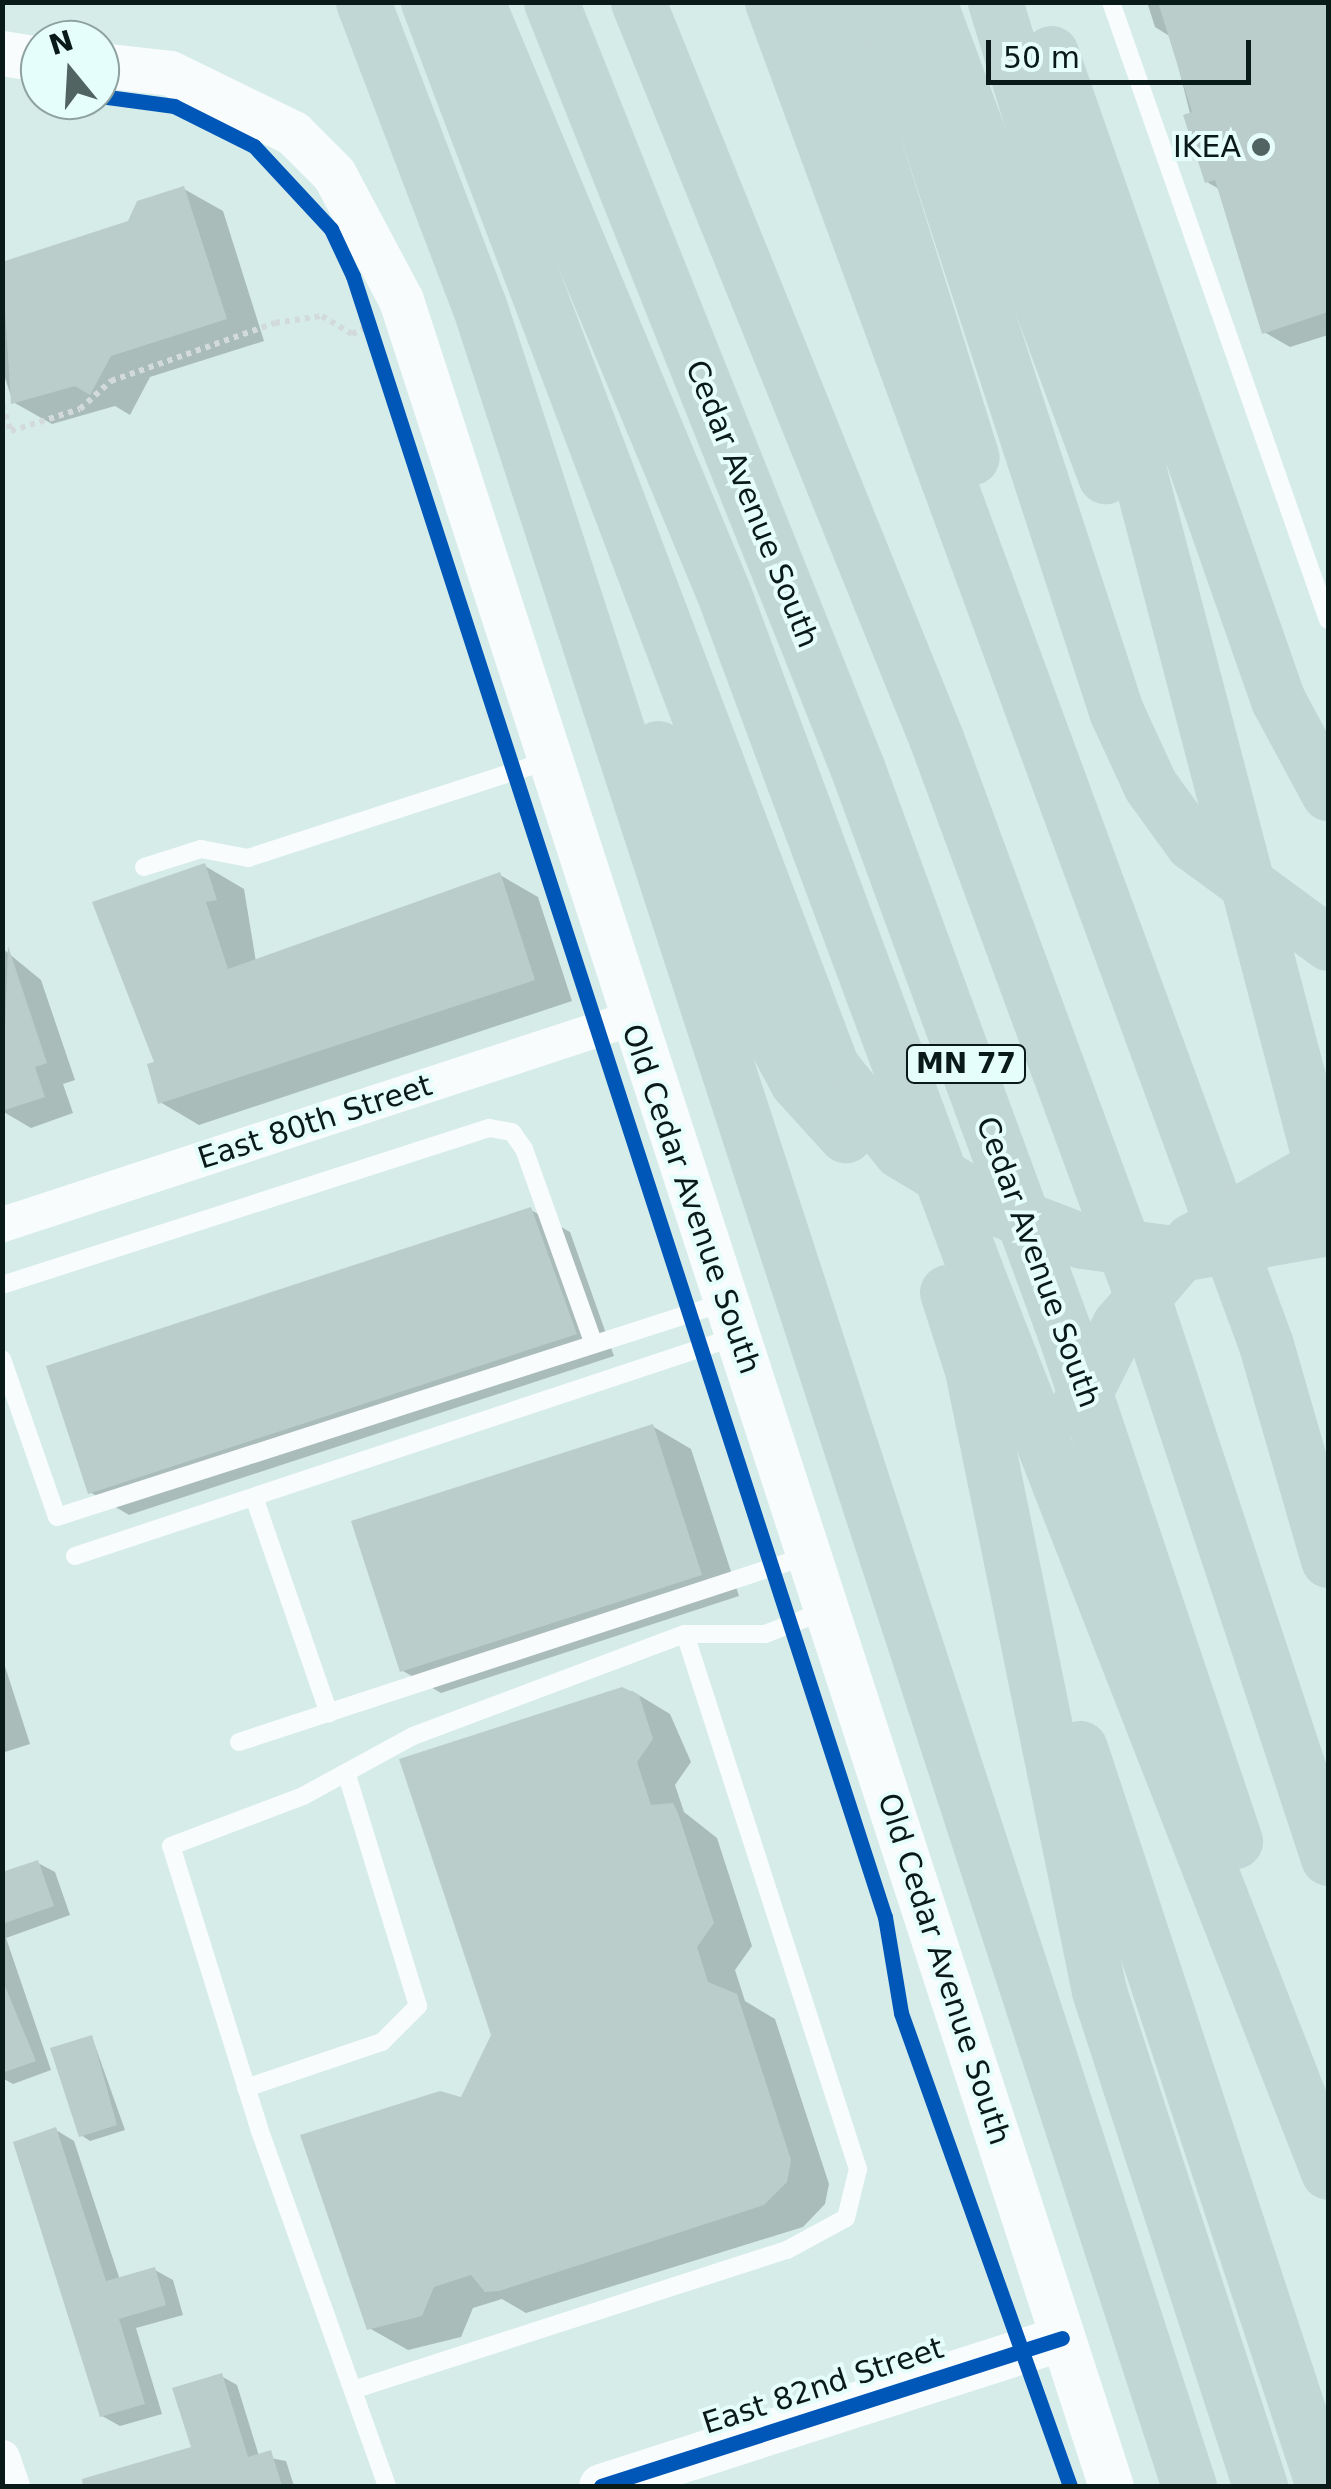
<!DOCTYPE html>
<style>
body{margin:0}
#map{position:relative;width:1331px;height:2489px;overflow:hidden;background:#d5ece9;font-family:"DejaVu Sans",sans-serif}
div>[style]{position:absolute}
.shadow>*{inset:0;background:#0003}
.building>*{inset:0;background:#bbcdca}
.path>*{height:6px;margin-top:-3px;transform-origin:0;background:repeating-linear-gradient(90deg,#d3dada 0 5px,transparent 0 10px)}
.service>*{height:18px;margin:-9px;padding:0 9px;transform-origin:9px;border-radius:9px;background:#f9fcfc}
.minor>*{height:35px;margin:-17.5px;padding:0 17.5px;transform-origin:17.5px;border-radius:17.5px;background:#f9fcfc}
.tertiary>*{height:45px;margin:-22.5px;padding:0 22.5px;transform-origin:22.5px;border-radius:22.5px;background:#f9fcfc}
.motorway>*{height:55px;margin:-27.5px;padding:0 27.5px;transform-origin:27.5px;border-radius:27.5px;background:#c1d7d5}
.cycleway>*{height:15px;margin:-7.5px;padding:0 7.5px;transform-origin:7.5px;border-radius:7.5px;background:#0057b8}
.dots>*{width:28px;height:28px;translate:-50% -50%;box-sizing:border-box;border:5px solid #e6fefb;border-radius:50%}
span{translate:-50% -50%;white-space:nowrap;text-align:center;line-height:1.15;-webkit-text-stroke:8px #e6fefb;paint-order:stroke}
.shield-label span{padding:2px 8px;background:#e6fefb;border:2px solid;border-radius:8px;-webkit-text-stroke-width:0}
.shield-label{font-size:28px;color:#0a1a18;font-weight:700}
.poi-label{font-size:30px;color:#0a1a18}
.right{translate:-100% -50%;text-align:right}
.street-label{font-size:30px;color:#0a1a18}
.frame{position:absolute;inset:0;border:5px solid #0a1a18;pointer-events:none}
.north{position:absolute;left:20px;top:20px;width:100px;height:100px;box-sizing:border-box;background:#e6fefb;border:2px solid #8ea3a0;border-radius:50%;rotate:342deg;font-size:28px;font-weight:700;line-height:40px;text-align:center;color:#0a1a18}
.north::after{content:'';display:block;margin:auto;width:35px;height:45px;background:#516461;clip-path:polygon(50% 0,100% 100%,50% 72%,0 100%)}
.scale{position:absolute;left:986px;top:40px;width:265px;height:45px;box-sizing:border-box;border:5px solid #0a1a18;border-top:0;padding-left:12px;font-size:30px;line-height:35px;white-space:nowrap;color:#0a1a18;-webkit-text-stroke:8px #e6fefb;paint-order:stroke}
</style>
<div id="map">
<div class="shadow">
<i style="clip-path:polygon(1147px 2px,1328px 2px,1328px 335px,1290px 347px,1264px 332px,1221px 190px,1207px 182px,1171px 37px,1155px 27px)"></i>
<i style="clip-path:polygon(184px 189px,223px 211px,264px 341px,150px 377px,130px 415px,115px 406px,52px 424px,13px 402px,2px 369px,2px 265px,129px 223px)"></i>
<i style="clip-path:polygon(205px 866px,244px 889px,256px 962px,500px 875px,538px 897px,572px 1001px,199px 1125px,160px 1102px,157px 1064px)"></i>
<i style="clip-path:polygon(2px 948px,41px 980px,75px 1080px,63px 1084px,73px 1113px,31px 1128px,2px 1111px)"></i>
<i style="clip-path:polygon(531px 1210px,570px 1232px,614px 1356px,129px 1515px,90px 1492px)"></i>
<i style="clip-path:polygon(652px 1426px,691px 1449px,739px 1596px,441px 1693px,403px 1671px)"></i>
<i style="clip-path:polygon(2px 1657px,30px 1744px,2px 1753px)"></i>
<i style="clip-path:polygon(632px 1691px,670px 1714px,691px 1762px,675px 1785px,684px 1812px,717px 1838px,752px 1946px,735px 1970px,745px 2001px,775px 2019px,829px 2184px,825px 2204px,803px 2227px,526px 2313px,502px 2299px,473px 2308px,461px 2337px,408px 2350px,369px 2328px,494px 2035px,402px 1761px)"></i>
<i style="clip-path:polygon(38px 1863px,55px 1872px,70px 1915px,6px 1938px,51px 2070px,13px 2084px,2px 2078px,2px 1894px)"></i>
<i style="clip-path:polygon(92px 2037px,125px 2130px,90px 2141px,81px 2135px)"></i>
<i style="clip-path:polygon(56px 2130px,74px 2141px,120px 2280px,155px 2270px,173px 2280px,183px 2315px,136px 2328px,162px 2414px,120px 2426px,102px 2416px)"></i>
<i style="clip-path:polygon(221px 2376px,237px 2385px,259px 2456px,286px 2461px,294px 2486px,125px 2486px,120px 2470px,194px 2448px)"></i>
</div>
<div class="building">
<i style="clip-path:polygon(1158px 2px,1328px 2px,1328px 312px,1262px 334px,1215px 180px,1205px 183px,1183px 115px,1192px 112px)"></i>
<i style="clip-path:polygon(184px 186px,227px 319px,111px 356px,90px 395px,75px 386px,11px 404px,2px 262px,128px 221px,137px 201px)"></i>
<i style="clip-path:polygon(205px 863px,217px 900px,206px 902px,228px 969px,500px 872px,535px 980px,158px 1104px,147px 1064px,154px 1062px,92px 902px)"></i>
<i style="clip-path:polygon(8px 946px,47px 1063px,35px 1067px,45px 1097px,2px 1111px)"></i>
<i style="clip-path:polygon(531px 1207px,577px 1334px,88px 1494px,46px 1366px)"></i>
<i style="clip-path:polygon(653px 1424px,702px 1575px,400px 1672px,351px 1521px)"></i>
<i style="clip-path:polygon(622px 1687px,639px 1695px,653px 1739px,637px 1762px,651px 1805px,673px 1803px,678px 1813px,714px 1923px,697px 1947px,708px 1982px,737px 1994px,791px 2160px,787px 2182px,764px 2205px,499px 2291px,485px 2292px,471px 2275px,434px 2287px,422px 2316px,367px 2330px,300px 2135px,440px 2091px,461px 2097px,491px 2035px,399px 1759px)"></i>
<i style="clip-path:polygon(38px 1860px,54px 1906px,2px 1924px,2px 1872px)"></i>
<i style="clip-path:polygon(2px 1979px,36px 2061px,2px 2073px)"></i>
<i style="clip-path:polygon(92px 2035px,117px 2125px,79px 2137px,50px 2048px)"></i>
<i style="clip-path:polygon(56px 2127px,106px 2281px,155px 2267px,166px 2305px,119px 2319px,145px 2404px,100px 2417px,13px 2142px)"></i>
<i style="clip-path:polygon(222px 2373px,248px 2457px,271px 2450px,282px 2486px,83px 2486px,82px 2479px,191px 2447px,172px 2388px)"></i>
</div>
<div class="path">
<i style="left:2px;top:405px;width:28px;rotate:71deg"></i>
<i style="left:11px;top:431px;width:72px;rotate:-17.7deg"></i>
<i style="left:80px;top:409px;width:42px;rotate:-42.1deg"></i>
<i style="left:111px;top:381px;width:174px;rotate:-19.5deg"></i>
<i style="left:275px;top:323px;width:48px;rotate:-8.5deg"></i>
<i style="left:322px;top:316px;width:35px;rotate:31deg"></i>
<i style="left:352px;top:334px;width:14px;rotate:-25deg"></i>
</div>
<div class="service">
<i style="left:1111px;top:2px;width:655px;rotate:70.65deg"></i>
<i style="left:144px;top:867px;width:60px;rotate:-17.5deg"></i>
<i style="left:201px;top:849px;width:48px;rotate:10.8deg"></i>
<i style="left:248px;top:858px;width:314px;rotate:-18deg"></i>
<i style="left:2px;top:1285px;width:512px;rotate:-17.87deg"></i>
<i style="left:489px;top:1128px;width:23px;rotate:10deg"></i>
<i style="left:512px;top:1132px;width:21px;rotate:55deg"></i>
<i style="left:524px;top:1149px;width:205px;rotate:70.3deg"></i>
<i style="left:2px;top:1359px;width:167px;rotate:70.8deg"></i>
<i style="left:57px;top:1517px;width:703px;rotate:-17.82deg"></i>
<i style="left:255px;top:1500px;width:226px;rotate:70.9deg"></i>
<i style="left:75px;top:1556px;width:699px;rotate:-18.36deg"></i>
<i style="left:239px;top:1742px;width:601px;rotate:-18.13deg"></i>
<i style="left:246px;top:2088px;width:144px;rotate:-18.7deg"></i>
<i style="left:382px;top:2042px;width:51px;rotate:-45deg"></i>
<i style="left:418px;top:2006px;width:242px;rotate:-107.1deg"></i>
<i style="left:356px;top:2389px;width:453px;rotate:-17.9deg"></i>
<i style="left:787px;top:2250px;width:67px;rotate:-28.5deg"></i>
<i style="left:846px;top:2218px;width:50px;rotate:-76.2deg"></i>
<i style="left:858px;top:2169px;width:562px;rotate:-107.92deg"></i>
<i style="left:387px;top:2486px;width:380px;rotate:-109.7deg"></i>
<i style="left:259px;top:2128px;width:295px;rotate:-107.3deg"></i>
<i style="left:171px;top:1846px;width:141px;rotate:-20.7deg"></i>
<i style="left:303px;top:1796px;width:125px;rotate:-28.6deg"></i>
<i style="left:413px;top:1736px;width:290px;rotate:-20.6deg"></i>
<i style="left:685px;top:1634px;width:80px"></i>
<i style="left:765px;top:1634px;width:66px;rotate:-21.2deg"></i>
</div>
<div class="minor">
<i style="left:2px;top:1224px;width:659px;rotate:-18.13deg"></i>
<i style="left:2px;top:2457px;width:31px;rotate:71deg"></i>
</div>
<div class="tertiary">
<i style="left:2px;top:53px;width:38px;rotate:9deg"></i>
<i style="left:100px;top:65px;width:70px;rotate:6.5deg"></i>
<i style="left:170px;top:73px;width:137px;rotate:26deg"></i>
<i style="left:293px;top:133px;width:58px;rotate:45deg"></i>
<i style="left:334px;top:174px;width:143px;rotate:62deg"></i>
<i style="left:401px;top:300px;width:2298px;rotate:72.01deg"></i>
<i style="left:601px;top:2486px;width:484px;rotate:-17.8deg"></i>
</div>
<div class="motorway">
<i style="left:363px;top:2px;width:324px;rotate:69.1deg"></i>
<i style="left:479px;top:305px;width:2294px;rotate:71.97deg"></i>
<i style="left:428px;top:2px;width:1139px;rotate:69.23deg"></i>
<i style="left:832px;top:1067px;width:108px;rotate:51deg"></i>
<i style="left:900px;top:1151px;width:106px;rotate:31.1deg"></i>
<i style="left:991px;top:1206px;width:97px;rotate:21deg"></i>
<i style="left:1082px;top:1241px;width:100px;rotate:7.5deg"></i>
<i style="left:1181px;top:1254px;width:149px;rotate:-10deg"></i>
<i style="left:477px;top:2px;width:641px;rotate:67.35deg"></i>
<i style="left:724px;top:594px;width:726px;rotate:69.59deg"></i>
<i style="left:977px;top:1274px;width:964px;rotate:68.65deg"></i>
<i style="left:551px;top:2px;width:824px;rotate:68.2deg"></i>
<i style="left:857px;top:767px;width:601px;rotate:69.85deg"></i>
<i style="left:1064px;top:1331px;width:538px;rotate:71.46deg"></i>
<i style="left:638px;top:2px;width:794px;rotate:67.96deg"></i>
<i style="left:936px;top:738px;width:613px;rotate:69.76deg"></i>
<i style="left:1148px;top:1313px;width:574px;rotate:71.72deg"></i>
<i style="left:772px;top:2px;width:1431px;rotate:69.8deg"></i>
<i style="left:1266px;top:1345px;width:224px;rotate:73.9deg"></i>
<i style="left:829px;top:2px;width:477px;rotate:72.6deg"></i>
<i style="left:885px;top:2px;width:746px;rotate:71.95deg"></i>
<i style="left:1116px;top:711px;width:81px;rotate:65.3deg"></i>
<i style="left:1150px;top:785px;width:72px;rotate:54.1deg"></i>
<i style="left:1192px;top:843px;width:169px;rotate:36.3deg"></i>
<i style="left:929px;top:2px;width:506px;rotate:69.63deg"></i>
<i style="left:995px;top:2px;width:491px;rotate:72.9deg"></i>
<i style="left:1139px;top:471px;width:745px;rotate:75.31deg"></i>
<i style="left:1051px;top:53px;width:686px;rotate:70.67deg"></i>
<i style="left:1278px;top:700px;width:106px;rotate:61.7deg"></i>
<i style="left:658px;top:748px;width:291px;rotate:68.8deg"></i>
<i style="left:763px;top:1019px;width:72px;rotate:61.6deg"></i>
<i style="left:797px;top:1082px;width:72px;rotate:47.8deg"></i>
<i style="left:947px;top:1292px;width:82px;rotate:72.2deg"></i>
<i style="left:972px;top:1370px;width:634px;rotate:78.44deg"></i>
<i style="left:1099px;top:1991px;width:521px;rotate:71.98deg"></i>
<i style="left:1076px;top:1410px;width:95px;rotate:-63.2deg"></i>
<i style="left:1119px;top:1325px;width:111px;rotate:-49.4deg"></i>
<i style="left:1191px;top:1241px;width:158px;rotate:-30deg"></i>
<i style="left:1080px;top:1748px;width:777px;rotate:71.77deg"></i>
</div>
<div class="cycleway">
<i style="left:100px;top:96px;width:75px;rotate:7.7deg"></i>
<i style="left:174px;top:106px;width:89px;rotate:26.6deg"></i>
<i style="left:254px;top:146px;width:113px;rotate:47.1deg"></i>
<i style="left:331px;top:229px;width:52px;rotate:64.9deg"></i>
<i style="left:353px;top:276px;width:1725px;rotate:72.04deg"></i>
<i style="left:885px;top:1917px;width:97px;rotate:80.5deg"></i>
<i style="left:901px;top:2013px;width:502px;rotate:70.34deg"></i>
<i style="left:601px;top:2486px;width:484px;rotate:-17.8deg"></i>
</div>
<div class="dots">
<i style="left:1261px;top:147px;background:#516461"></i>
</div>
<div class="shield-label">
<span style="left:966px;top:1064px">MN 77</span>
</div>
<div class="poi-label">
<span class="right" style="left:1241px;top:147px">IKEA</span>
</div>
<div class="street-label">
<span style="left:752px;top:504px;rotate:68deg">Cedar Avenue South</span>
<span style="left:315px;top:1122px;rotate:-18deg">East 80th Street</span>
<span style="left:691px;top:1199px;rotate:71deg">Old Cedar Avenue South</span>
<span style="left:1038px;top:1262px;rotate:70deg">Cedar Avenue South</span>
<span style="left:944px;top:1969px;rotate:72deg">Old Cedar Avenue South</span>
<span style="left:823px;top:2386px;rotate:-18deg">East 82nd Street</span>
</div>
<div class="frame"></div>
<div class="north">N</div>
<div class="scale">50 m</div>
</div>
